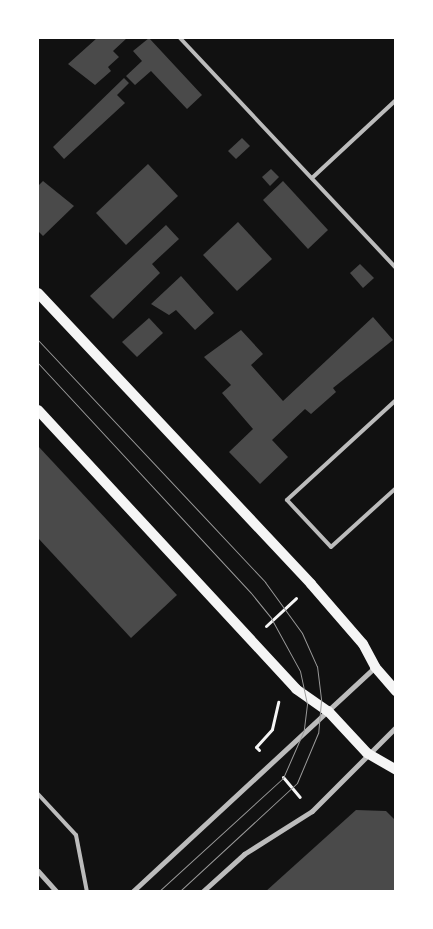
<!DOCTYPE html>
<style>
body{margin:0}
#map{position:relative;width:433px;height:929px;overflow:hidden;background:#111;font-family:"Sofia Sans Condensed",sans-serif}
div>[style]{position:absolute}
.building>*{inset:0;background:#4a4a4a}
.path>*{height:3px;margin:-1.5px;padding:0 1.5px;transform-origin:1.5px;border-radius:1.5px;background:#f5f5f5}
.service>*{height:4px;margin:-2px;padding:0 2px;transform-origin:2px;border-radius:2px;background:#bcbcbc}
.minor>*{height:5px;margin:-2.5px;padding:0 2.5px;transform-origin:2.5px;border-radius:2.5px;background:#bcbcbc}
.secondary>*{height:10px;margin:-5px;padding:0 5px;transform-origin:5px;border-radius:5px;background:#f5f5f5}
.tram>*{height:1px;margin:-0.5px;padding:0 0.5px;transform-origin:0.5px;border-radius:0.5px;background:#9a9a9a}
span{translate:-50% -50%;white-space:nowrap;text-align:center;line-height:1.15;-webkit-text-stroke:5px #fff;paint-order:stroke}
.frame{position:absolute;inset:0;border:39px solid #fff;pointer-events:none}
</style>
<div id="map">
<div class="building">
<i style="clip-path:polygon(97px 38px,127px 38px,113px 51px,119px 57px,108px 67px,111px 71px,95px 85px,68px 64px)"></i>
<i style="clip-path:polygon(149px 38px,202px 95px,187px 109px,151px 71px,135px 85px,126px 76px,142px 61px,133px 51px)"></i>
<i style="clip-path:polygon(124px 78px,129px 83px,117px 95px,125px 103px,64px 159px,53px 147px)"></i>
<i style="clip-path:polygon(242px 138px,250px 146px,236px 159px,228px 151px)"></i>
<i style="clip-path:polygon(148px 164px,178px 196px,126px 245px,96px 213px)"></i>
<i style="clip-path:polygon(271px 169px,279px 177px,270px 186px,262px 177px)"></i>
<i style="clip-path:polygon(43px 181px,74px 206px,43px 236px,38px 231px,38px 186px)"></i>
<i style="clip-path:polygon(283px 181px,328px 230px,308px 249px,263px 200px)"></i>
<i style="clip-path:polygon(238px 222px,272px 259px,237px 291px,203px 255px)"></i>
<i style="clip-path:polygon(166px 225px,179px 239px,152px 264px,160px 273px,113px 319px,90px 296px)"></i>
<i style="clip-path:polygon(360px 264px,374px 278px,363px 288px,350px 273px)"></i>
<i style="clip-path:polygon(181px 276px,214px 313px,195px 330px,176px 310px,169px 315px,151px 304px)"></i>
<i style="clip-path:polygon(373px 317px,393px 340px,333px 388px,336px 392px,311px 414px,305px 409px,272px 440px,288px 457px,260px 484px,229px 452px,253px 429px,222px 393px,231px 385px,204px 357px,241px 330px,263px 354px,251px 365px,283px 401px)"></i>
<i style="clip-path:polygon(149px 318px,163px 333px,137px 357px,122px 342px)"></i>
<i style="clip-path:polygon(38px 446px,177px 595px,131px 638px,38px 538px)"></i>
<i style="clip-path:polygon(356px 810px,386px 811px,396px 821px,396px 892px,265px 892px)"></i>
</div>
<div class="path">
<i style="left:266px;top:626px;width:41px;rotate:-43deg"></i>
<i style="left:259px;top:750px;width:4px;rotate:-135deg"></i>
<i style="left:256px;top:747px;width:24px;rotate:-48deg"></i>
<i style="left:272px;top:729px;width:28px;rotate:-77deg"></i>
<i style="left:283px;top:777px;width:26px;rotate:50deg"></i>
</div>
<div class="service">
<i style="left:180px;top:38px;width:316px;rotate:46.8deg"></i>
<i style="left:312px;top:178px;width:115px;rotate:-42.9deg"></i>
<i style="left:396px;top:400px;width:148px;rotate:137.5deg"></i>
<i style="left:287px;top:500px;width:64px;rotate:46.9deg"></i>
<i style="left:331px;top:547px;width:88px;rotate:-42.2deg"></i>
<i style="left:38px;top:794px;width:56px;rotate:47.2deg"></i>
<i style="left:76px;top:835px;width:58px;rotate:79.1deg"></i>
</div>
<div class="minor">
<i style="left:38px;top:871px;width:28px;rotate:48deg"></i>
<i style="left:132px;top:892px;width:331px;rotate:-42.8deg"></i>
<i style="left:202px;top:892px;width:57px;rotate:-42.1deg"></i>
<i style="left:244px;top:854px;width:80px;rotate:-32.3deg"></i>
<i style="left:312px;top:811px;width:119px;rotate:-45deg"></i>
</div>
<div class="secondary">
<i style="left:38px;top:293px;width:399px;rotate:46.8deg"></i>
<i style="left:311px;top:584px;width:79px;rotate:49.1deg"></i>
<i style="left:363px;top:644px;width:26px;rotate:62deg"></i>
<i style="left:375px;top:667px;width:32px;rotate:49deg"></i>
<i style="left:38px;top:410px;width:380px;rotate:47.2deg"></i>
<i style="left:296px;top:689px;width:39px;rotate:35deg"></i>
<i style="left:328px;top:711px;width:57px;rotate:47.1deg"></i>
<i style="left:367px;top:753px;width:34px;rotate:30deg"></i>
</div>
<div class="tram">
<i style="left:38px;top:340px;width:332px;rotate:46.8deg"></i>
<i style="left:265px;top:582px;width:63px;rotate:54deg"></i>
<i style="left:302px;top:633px;width:36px;rotate:66deg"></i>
<i style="left:317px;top:666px;width:35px;rotate:83deg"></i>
<i style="left:321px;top:701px;width:32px;rotate:95deg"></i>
<i style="left:318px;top:733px;width:54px;rotate:112.8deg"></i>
<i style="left:297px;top:783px;width:161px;rotate:137.3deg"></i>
<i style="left:38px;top:363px;width:313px;rotate:47.2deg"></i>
<i style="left:251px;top:593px;width:32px;rotate:51deg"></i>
<i style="left:271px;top:618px;width:60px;rotate:61.3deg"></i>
<i style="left:300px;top:671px;width:34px;rotate:78deg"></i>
<i style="left:307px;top:704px;width:26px;rotate:97deg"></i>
<i style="left:304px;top:730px;width:52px;rotate:113.6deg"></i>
<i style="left:283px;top:778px;width:169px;rotate:137.6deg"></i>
</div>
<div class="frame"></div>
</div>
